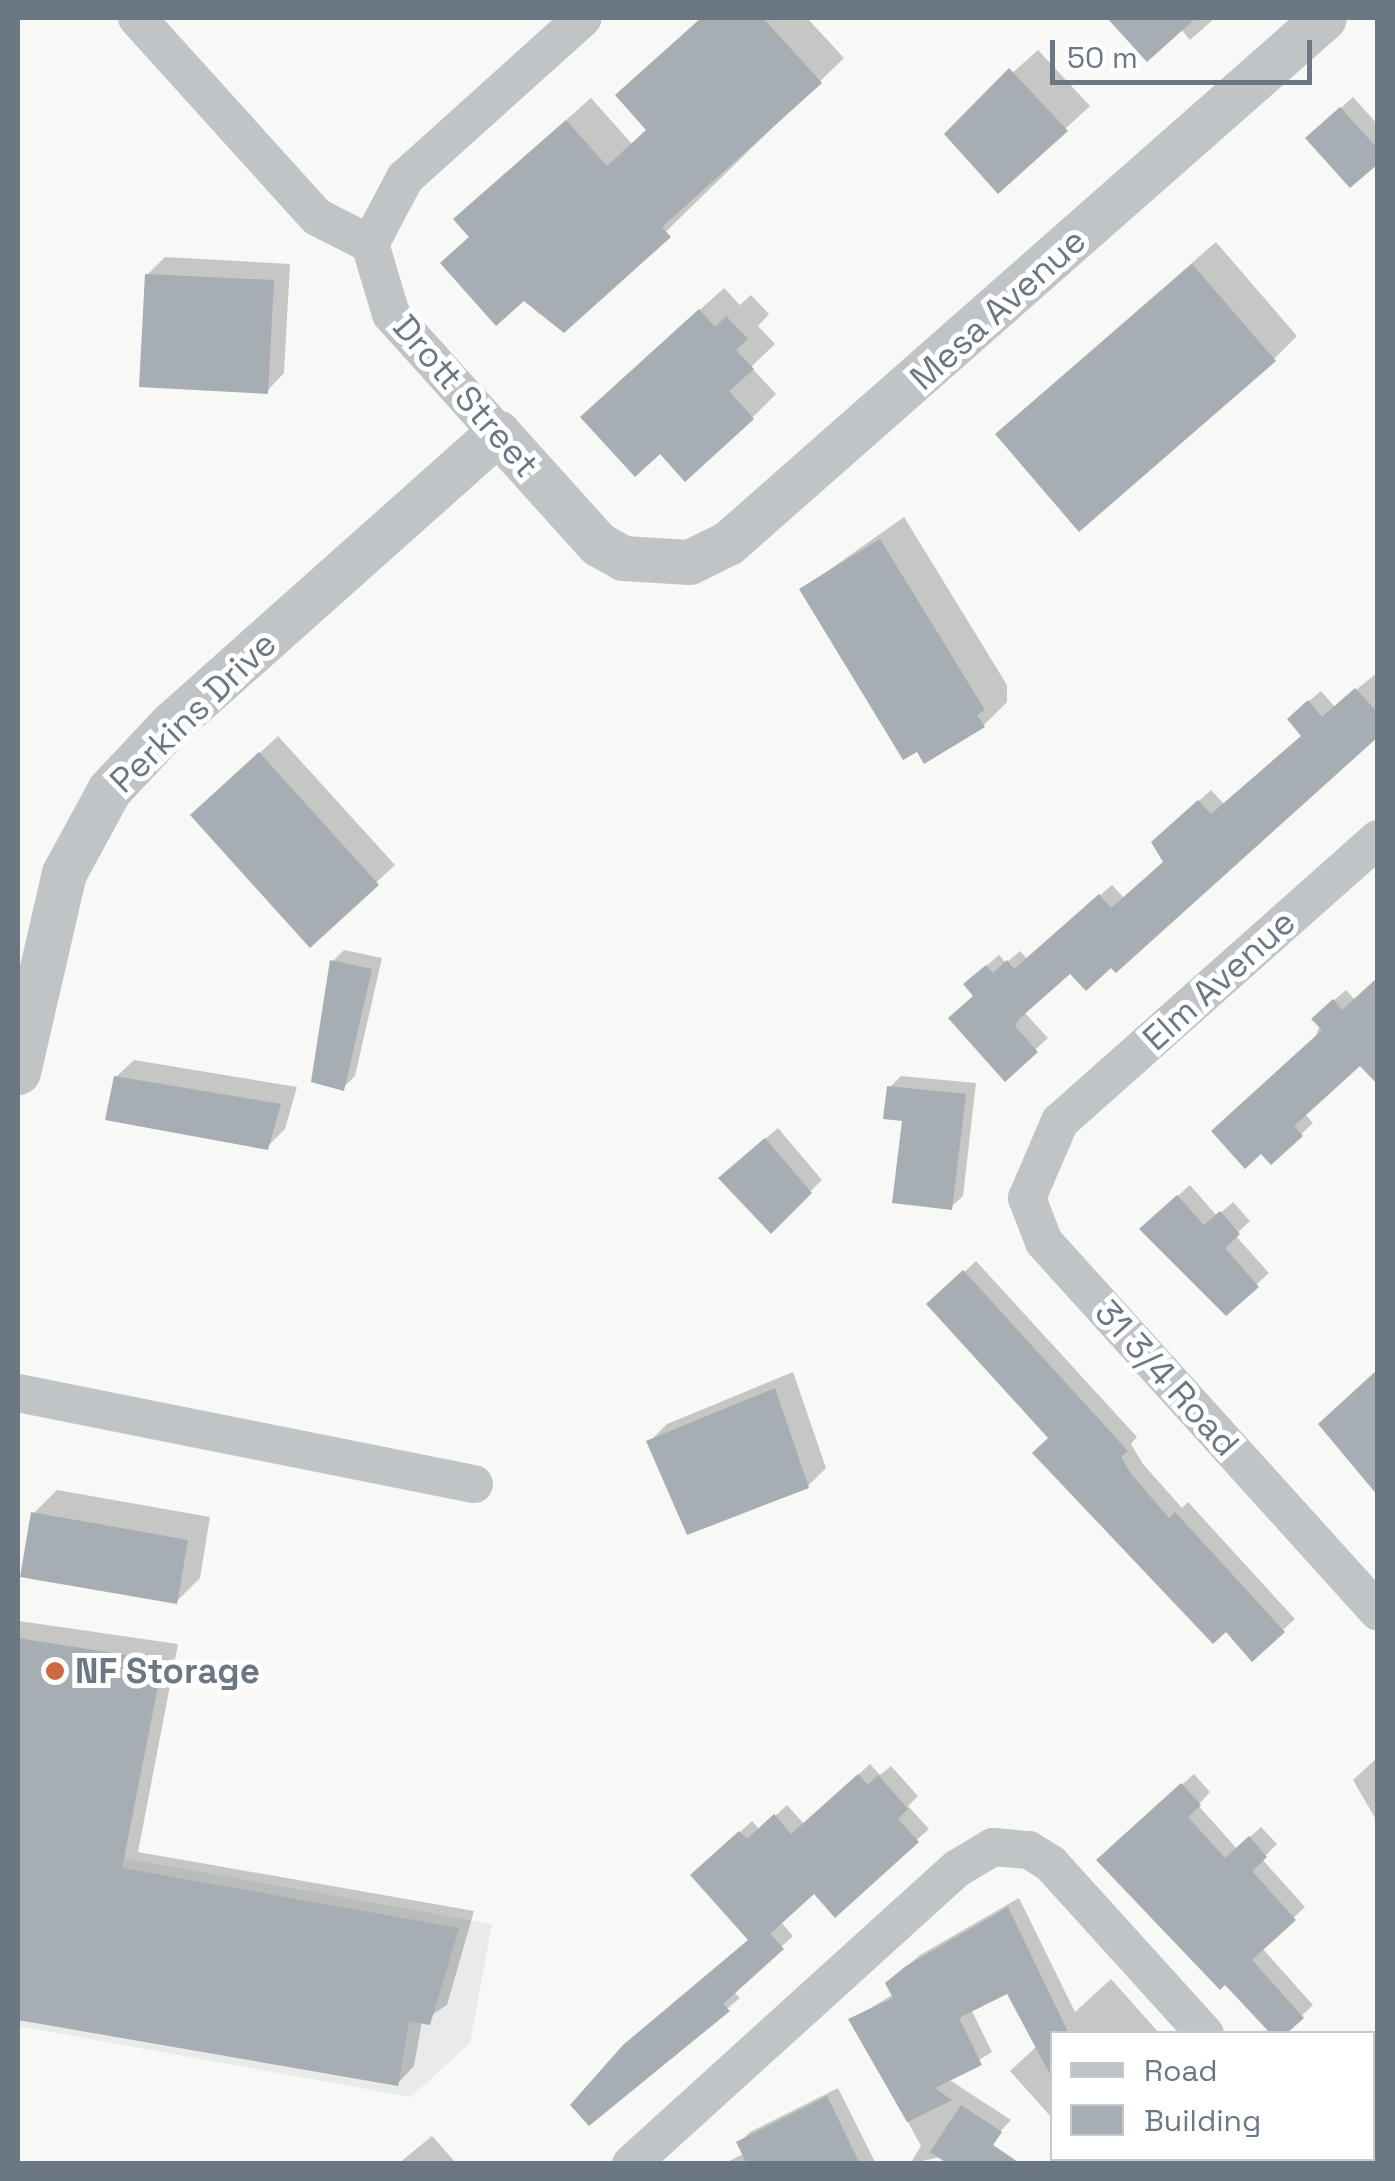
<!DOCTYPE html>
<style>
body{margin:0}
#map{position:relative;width:1395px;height:2181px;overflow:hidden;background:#f8f8f6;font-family:"Space Grotesk",sans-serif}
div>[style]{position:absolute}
.built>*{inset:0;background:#e9eaea}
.shadow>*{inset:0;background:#0003}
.building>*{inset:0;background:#a6adb3}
.minor>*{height:38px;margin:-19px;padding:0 19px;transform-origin:19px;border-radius:19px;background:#c0c4c7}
.tertiary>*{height:45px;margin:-22.5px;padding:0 22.5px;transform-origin:22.5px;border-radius:22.5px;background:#c0c4c7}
.dots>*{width:28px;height:28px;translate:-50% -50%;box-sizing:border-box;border:5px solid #fff;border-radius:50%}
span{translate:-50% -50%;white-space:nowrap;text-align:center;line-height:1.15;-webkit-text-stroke:10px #fff;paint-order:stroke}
.street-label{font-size:35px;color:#6b7884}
.poi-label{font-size:35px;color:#6b7884;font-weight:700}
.left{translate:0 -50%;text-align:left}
.frame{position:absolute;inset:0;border:20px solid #6b7884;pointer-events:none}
.legend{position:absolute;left:1050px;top:2031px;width:325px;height:130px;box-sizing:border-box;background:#fff;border:2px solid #c4c9ce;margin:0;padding:12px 18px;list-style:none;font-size:30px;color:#6b7884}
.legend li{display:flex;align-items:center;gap:20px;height:50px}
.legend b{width:50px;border:2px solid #c4c9ce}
.scale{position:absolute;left:1050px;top:40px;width:262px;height:45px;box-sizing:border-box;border:5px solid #6b7884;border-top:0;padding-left:12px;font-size:30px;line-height:35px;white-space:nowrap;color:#6b7884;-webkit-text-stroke:8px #fff;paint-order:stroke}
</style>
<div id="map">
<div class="built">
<i style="clip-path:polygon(18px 1839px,492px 1924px,470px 2043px,411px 2097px,18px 2026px)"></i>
</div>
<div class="shadow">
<i style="clip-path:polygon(702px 18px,807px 18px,844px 58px,565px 330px,545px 308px,539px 314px,471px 236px,480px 196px,591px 98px,632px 144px,649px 129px,642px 72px)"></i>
<i style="clip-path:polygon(1110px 18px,1215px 18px,1190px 40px,1180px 28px,1147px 58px)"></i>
<i style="clip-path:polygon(1038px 50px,1090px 106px,998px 191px,970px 111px)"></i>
<i style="clip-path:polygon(1353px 97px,1378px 125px,1378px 161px,1320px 127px)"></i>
<i style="clip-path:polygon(1216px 242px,1297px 336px,1274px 359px,1022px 411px)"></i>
<i style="clip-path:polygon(165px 257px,290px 264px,284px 373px,267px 391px,147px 275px)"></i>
<i style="clip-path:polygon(724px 288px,740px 305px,751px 295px,769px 314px,758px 326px,775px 344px,751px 367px,776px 394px,752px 418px,607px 394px)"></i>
<i style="clip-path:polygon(904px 517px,1007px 685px,1007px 702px,984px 725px,925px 761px,802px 589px)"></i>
<i style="clip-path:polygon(1378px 672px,1378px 732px,1070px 970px,1025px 1013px,1048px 1038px,1005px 1078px,976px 995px,978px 973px,999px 955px,1006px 963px,1020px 951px,1027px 959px,1112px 885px,1124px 898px,1165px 861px,1166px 831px,1211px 790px,1224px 804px,1304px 735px,1301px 708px,1321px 691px,1335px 707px)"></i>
<i style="clip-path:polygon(278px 736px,395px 865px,310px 944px,211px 798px)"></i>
<i style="clip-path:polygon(344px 950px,382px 958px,355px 1076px,343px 1088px,333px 961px)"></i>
<i style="clip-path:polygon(1346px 990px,1355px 1000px,1360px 1063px,1304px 1113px,1313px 1123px,1272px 1162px,1326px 1007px)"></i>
<i style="clip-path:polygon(134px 1060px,297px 1087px,285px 1129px,267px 1147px,116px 1077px)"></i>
<i style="clip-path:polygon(901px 1076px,976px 1083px,963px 1196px,951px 1207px,889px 1088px)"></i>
<i style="clip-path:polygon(778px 1128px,822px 1180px,771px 1230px,733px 1167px)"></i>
<i style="clip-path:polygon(1190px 1185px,1217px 1216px,1233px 1202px,1250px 1221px,1235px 1235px,1269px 1273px,1226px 1313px,1154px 1217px)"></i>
<i style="clip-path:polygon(976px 1261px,1137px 1437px,1131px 1444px,1143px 1464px,1182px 1508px,1188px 1502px,1295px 1619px,1252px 1658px,930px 1304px)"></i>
<i style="clip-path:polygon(793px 1372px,826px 1468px,808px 1486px,649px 1442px,667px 1424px)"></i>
<i style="clip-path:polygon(57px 1490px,210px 1517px,200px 1578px,176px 1602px,34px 1513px)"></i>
<i style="clip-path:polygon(19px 1621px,178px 1644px,138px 1852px,474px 1911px,447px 2005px,422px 2021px,414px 2066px,397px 2084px,18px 2017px)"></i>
<i style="clip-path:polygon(1378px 1757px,1378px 1823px,1353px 1780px)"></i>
<i style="clip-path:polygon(870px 1764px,880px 1775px,891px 1766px,918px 1796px,908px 1806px,929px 1829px,835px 1914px,814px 1891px,780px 1921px,793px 1936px,733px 1991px,740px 1998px,590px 2123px,751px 1939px,705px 1864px,752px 1821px,760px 1830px,787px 1805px,804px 1824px)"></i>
<i style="clip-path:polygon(1194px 1774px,1210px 1792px,1198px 1805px,1237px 1849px,1261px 1827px,1277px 1844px,1262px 1859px,1305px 1907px,1262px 1948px,1313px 2005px,1283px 2034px,1111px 1849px)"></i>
<i style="clip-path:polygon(1019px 1898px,1075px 2012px,1111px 1979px,1160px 2034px,1052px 2034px,1052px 2118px,1010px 2071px,1038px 2045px,1008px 1991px,971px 2009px,992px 2052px,948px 2079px,1011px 2120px,970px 2164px,944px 2156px,910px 2164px,921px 2146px,852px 2019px,894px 1994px,900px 1972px,920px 1955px)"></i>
<i style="clip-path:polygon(1378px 2035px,1378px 2164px,1374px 2164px,1369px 2158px)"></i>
<i style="clip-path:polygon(838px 2088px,876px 2164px,723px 2164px,745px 2153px,740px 2142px,750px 2132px)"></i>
<i style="clip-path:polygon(432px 2136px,457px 2164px,398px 2164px)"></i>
<i style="clip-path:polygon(1252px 2158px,1262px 2164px,1243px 2164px)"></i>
</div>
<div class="building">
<i style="clip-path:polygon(701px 18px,763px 18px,822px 83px,662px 227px,671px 237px,564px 333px,524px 301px,496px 326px,440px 263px,469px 237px,453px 219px,566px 120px,607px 166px,646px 130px,615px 95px)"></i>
<i style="clip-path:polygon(1107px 18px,1196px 18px,1147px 62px)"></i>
<i style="clip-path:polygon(1009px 68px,1068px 131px,998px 194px,944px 134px)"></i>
<i style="clip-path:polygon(1340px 107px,1378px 149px,1378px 164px,1350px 188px,1305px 138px)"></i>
<i style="clip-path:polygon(1192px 264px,1276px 361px,1079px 532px,995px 434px)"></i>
<i style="clip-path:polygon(145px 274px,274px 280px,268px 394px,139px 387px)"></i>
<i style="clip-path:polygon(699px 309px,715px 327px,726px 316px,748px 339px,736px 350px,754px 369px,729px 391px,754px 419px,685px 482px,660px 454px,635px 477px,580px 417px)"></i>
<i style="clip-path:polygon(880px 539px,985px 710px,977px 715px,985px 727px,924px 764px,917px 752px,903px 760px,799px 589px)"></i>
<i style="clip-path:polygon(1355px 688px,1378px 713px,1378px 737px,1116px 973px,1111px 968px,1086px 991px,1070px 974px,1019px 1019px,1015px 1026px,1038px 1052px,1005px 1082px,948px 1018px,973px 996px,963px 984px,986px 965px,993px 973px,1007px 960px,1014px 969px,1099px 894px,1111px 908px,1163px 862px,1151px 842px,1198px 800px,1211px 814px,1301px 736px,1287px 719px,1308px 700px,1322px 717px)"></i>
<i style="clip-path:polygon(259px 752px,379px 885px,310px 948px,190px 815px)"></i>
<i style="clip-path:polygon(330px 960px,372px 969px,344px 1091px,311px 1082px)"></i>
<i style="clip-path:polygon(1378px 977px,1378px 1085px,1360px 1066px,1294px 1126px,1303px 1136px,1271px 1165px,1261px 1154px,1245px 1169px,1211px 1131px,1322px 1030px,1311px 1019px,1333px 999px,1342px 1010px)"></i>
<i style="clip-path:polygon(114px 1076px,281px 1104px,268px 1150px,105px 1120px)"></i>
<i style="clip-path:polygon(887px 1086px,966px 1094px,952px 1210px,892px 1203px,902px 1121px,883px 1119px)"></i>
<i style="clip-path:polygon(765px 1138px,812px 1193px,771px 1234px,718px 1178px)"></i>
<i style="clip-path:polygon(1177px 1195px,1204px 1225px,1220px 1211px,1240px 1234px,1225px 1248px,1259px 1287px,1226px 1316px,1139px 1229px)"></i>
<i style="clip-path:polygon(963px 1270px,1128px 1451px,1121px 1457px,1132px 1475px,1169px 1518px,1175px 1512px,1285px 1632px,1252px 1662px,1226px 1632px,1213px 1644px,1032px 1453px,1048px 1438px,926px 1304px)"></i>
<i style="clip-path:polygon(1378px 1369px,1378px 1496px,1318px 1424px)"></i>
<i style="clip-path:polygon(775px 1388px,809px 1488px,687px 1535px,646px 1441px)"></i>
<i style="clip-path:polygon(31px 1512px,188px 1540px,177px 1604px,20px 1577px)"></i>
<i style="clip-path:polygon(18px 1638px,163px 1661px,122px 1868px,459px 1928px,430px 2025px,409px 2021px,398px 2086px,18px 2020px)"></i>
<i style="clip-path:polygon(858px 1774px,868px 1785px,878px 1775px,908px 1809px,898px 1819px,919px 1842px,835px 1918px,814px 1894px,770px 1934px,784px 1949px,723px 2004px,730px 2011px,589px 2126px,570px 2105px,623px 2045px,748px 1940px,690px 1875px,739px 1831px,747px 1839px,774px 1814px,791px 1834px)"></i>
<i style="clip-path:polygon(1181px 1783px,1201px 1805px,1188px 1817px,1225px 1858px,1249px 1836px,1267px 1857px,1252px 1871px,1296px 1920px,1252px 1960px,1304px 2018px,1286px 2034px,1271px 2034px,1225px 1985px,1220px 1990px,1096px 1860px)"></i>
<i style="clip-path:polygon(1008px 1907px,1069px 2034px,1052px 2034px,1052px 2078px,1007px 1994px,959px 2018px,982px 2065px,935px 2088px,952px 2100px,907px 2122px,848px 2019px,893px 1998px,885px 1983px,906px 1966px)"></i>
<i style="clip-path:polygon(827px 2096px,860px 2164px,747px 2164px,736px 2142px)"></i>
<i style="clip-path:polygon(961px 2105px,1002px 2132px,993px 2145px,1021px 2164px,948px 2164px,930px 2152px)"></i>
</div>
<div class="minor">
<i style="left:137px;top:18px;width:268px;rotate:47.9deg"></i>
<i style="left:317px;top:217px;width:59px;rotate:27deg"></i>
<i style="left:498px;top:433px;width:160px;rotate:-132deg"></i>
<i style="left:391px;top:314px;width:73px;rotate:-106.7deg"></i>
<i style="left:370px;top:244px;width:75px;rotate:-62.1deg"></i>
<i style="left:405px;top:178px;width:239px;rotate:-42deg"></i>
<i style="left:1378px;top:839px;width:425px;rotate:138.4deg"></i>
<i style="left:1060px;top:1121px;width:84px;rotate:113.2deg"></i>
<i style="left:1027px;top:1198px;width:47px;rotate:68.9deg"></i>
<i style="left:1044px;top:1242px;width:498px;rotate:47.9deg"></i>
<i style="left:18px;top:1393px;width:465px;rotate:11.3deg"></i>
<i style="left:1318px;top:2158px;width:7px;rotate:56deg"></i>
<i style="left:631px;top:2164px;width:441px;rotate:-42.2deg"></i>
<i style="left:958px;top:1868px;width:41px;rotate:-31deg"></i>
<i style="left:993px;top:1847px;width:36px;rotate:5deg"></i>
<i style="left:1029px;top:1850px;width:26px;rotate:32deg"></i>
<i style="left:1051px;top:1864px;width:229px;rotate:47.8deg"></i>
</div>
<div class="tertiary">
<i style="left:18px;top:1072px;width:204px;rotate:-77deg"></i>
<i style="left:64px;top:873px;width:94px;rotate:-61.5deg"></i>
<i style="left:109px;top:790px;width:91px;rotate:-46.8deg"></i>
<i style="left:171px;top:724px;width:438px;rotate:-41.7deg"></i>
<i style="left:498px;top:433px;width:149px;rotate:48deg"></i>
<i style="left:598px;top:544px;width:29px;rotate:29deg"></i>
<i style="left:623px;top:558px;width:66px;rotate:3.5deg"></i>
<i style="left:689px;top:562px;width:43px;rotate:-26deg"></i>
<i style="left:728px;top:543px;width:794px;rotate:-41.38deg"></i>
</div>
<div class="dots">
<i style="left:55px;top:1671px;background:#ce6841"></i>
</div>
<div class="street-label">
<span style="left:998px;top:309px;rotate:-42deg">Mesa Avenue</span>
<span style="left:466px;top:396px;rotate:49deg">Drott Street</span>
<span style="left:193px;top:712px;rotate:-44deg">Perkins Drive</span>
<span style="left:1219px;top:980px;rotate:-42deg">Elm Avenue</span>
<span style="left:1167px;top:1378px;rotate:48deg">31 3/4 Road</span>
</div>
<div class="poi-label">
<span class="left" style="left:75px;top:1671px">NF Storage</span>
</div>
<div class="frame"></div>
<ul class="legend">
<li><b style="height:12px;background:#c0c4c7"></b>Road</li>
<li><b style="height:28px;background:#a6adb3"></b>Building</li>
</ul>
<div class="scale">50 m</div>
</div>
